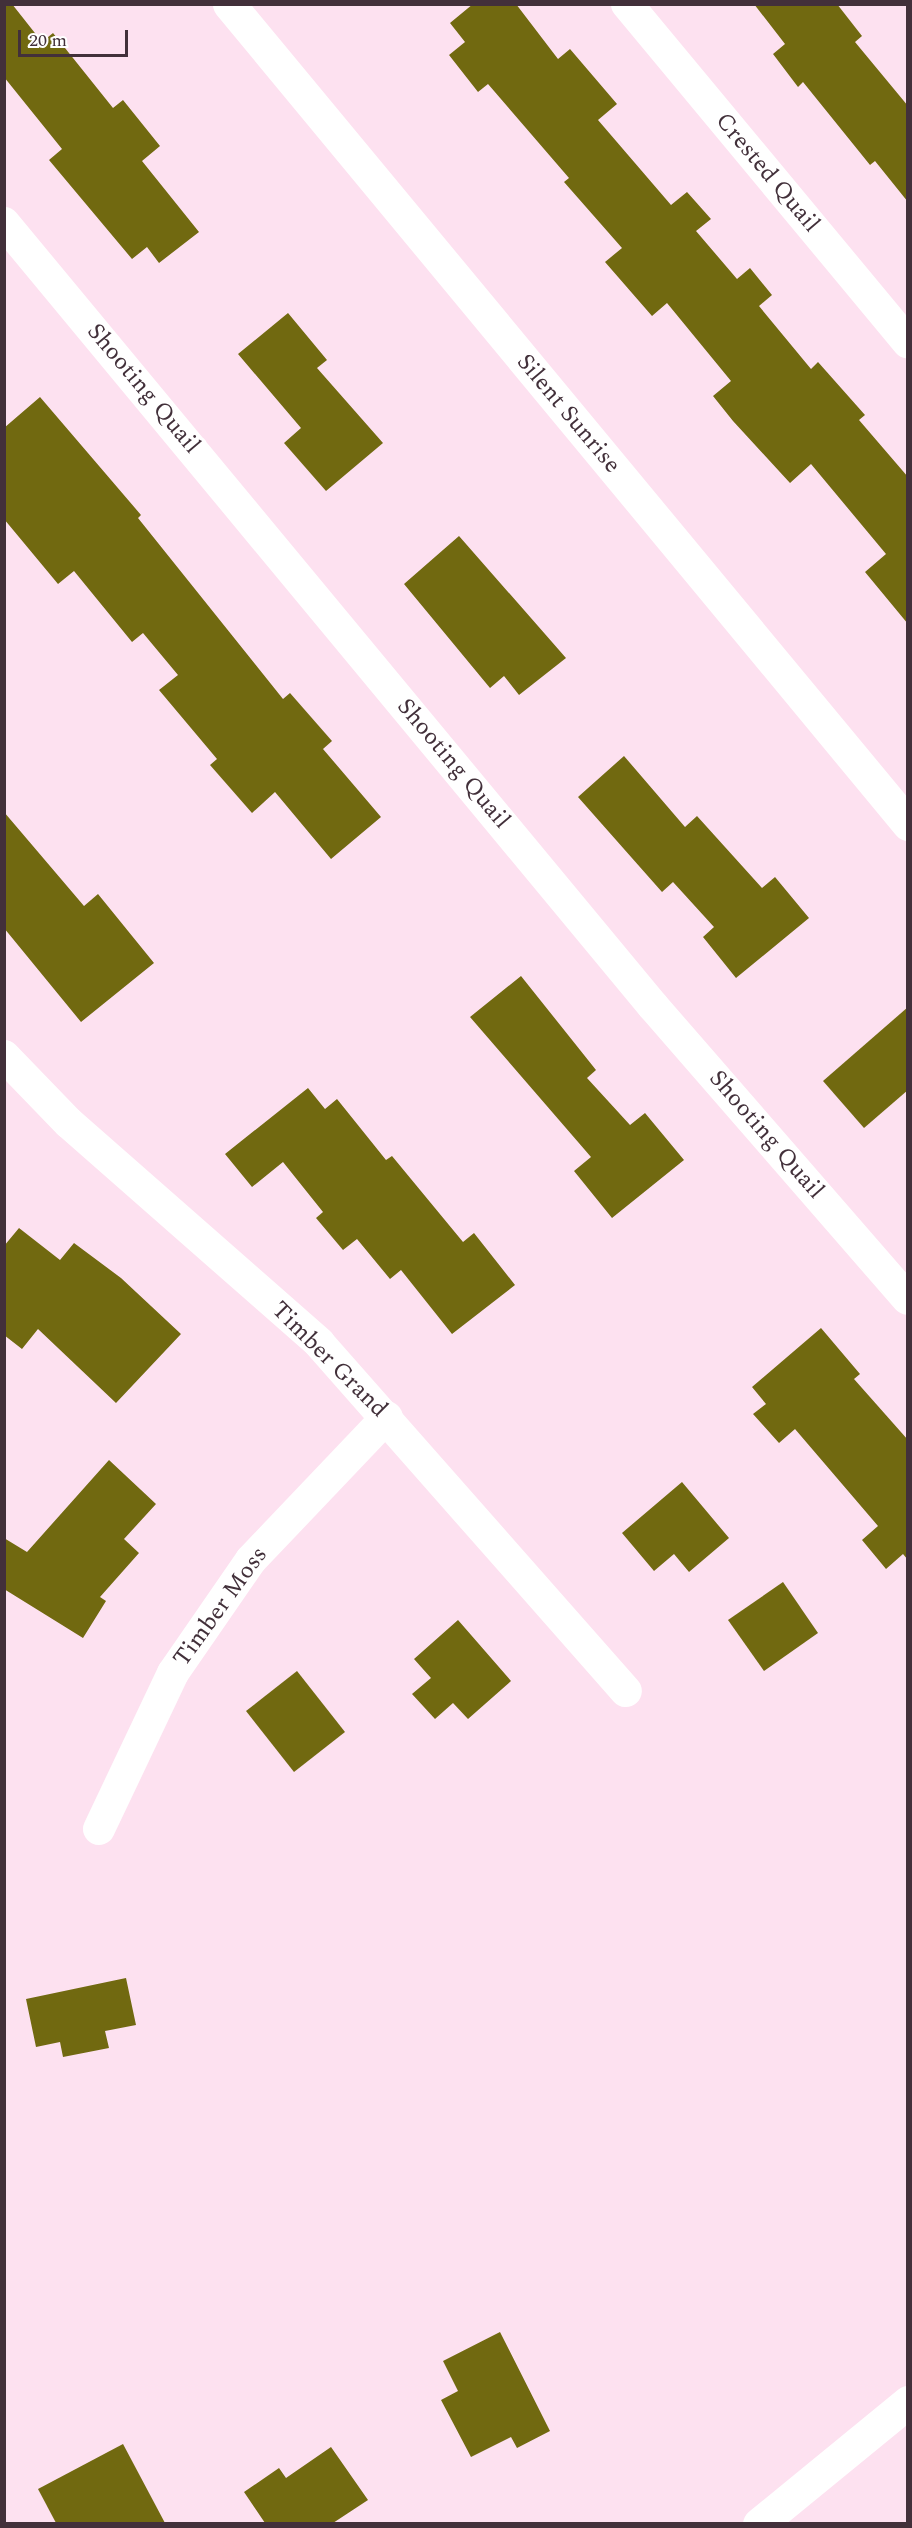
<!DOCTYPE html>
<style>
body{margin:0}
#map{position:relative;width:912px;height:2528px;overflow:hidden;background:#fde1f0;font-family:Spectral,serif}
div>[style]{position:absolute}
.building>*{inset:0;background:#716910}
.street>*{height:32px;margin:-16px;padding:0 16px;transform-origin:16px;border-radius:16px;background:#fff}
.secondary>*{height:33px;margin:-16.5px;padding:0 16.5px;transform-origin:16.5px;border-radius:16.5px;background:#fff}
span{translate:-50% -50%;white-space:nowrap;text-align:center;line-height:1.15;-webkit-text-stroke:6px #fff;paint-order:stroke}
.street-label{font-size:24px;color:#42303a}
.frame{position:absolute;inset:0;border:6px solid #42303a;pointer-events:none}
.scale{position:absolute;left:18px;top:30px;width:110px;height:27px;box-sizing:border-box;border:3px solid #42303a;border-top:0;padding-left:8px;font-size:18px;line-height:21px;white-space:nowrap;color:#42303a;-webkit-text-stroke:4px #fff;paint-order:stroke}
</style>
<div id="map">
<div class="building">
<i style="clip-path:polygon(4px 4px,12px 4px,42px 42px,53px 33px,113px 108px,123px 100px,160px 146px,142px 161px,199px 232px,159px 263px,147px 247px,132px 259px,49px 160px,62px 149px,4px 77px)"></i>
<i style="clip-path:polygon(473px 4px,516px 4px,558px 59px,570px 49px,617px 104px,598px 120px,671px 205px,687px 192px,711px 219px,696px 231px,737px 279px,750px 268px,772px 295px,759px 306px,811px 369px,818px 362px,865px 415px,859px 420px,908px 477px,908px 624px,865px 572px,886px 554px,811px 464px,790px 483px,733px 421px,713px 396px,731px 381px,667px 303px,652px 316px,605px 262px,622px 248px,564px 182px,569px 178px,488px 84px,478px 92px,449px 55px,465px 42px,450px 23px)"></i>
<i style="clip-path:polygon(754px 4px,837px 4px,862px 36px,855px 42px,908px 106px,908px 202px,875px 161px,870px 165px,803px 82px,798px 87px,773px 54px,785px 44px)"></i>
<i style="clip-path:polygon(288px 313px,327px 360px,317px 368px,383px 443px,326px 491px,284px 443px,301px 428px,238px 354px)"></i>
<i style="clip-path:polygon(40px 397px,141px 515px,138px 518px,283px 699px,290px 693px,332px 741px,323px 749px,381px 817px,331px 859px,275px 792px,252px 813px,210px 765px,217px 759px,159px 690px,178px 675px,143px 633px,132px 642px,74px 571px,58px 584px,4px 519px,4px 428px)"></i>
<i style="clip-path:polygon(459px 536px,566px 658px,519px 695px,504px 676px,490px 688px,404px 584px)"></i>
<i style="clip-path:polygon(624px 756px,685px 827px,697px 816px,762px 888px,775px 877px,809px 918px,736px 978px,703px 937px,714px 927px,673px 882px,662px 892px,578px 797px)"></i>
<i style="clip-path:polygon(4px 812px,84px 906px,98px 894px,154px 963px,81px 1022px,4px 928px)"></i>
<i style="clip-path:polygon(521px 976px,596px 1070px,587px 1078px,630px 1125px,645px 1113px,684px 1160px,612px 1218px,574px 1171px,591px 1157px,470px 1017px)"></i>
<i style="clip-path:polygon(908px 1007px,908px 1090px,864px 1128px,823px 1081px)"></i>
<i style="clip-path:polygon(308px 1088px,325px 1109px,337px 1099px,386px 1160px,392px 1156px,463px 1242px,474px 1233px,515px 1285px,452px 1334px,401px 1270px,390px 1279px,357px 1239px,343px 1250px,316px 1218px,323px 1212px,283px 1162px,252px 1187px,225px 1154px)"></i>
<i style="clip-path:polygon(19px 1228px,60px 1260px,74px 1243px,121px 1278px,181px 1334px,116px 1403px,38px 1329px,22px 1349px,4px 1335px,4px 1246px)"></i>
<i style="clip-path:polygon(821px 1328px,860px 1374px,854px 1379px,908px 1440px,908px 1560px,903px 1554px,886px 1569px,862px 1540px,878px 1526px,795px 1429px,779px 1443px,753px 1414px,766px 1404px,752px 1387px)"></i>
<i style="clip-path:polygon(109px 1460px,156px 1504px,124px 1539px,139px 1553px,100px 1597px,106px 1601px,83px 1638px,4px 1589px,4px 1538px,27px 1552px)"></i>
<i style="clip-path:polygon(682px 1482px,729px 1538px,689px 1572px,674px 1554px,654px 1571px,622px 1533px)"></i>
<i style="clip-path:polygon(783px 1582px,818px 1633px,764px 1671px,728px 1620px)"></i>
<i style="clip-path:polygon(458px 1620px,511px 1681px,468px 1719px,453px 1703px,435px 1719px,412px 1694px,431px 1678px,414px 1659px)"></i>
<i style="clip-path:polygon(297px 1671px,345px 1732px,294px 1772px,246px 1711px)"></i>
<i style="clip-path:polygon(126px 1978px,136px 2025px,105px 2031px,109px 2048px,63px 2057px,60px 2042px,36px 2047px,26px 1999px)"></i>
<i style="clip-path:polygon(500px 2332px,550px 2431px,517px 2448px,511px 2437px,471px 2457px,441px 2400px,458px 2391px,443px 2361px)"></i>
<i style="clip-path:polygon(123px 2444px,165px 2523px,56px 2523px,38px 2489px)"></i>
<i style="clip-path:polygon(331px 2447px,368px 2500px,333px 2523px,265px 2523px,244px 2492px,279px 2468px,286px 2478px)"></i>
</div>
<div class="street">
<i style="left:627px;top:4px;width:440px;rotate:50.3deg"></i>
<i style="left:4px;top:223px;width:1017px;rotate:50.35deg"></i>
<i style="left:653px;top:1006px;width:388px;rotate:49deg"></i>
<i style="left:4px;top:1056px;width:93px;rotate:45.9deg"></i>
<i style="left:69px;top:1123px;width:333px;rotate:41.3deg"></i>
<i style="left:319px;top:1343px;width:464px;rotate:48.6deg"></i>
<i style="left:99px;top:1829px;width:173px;rotate:-64.6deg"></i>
<i style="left:173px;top:1673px;width:137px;rotate:-55.4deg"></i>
<i style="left:251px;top:1560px;width:197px;rotate:-46.4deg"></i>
</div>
<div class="secondary">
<i style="left:229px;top:4px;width:1065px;rotate:50.37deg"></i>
<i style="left:759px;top:2524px;width:193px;rotate:-39.3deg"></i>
</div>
<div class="street-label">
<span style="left:767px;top:173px;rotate:50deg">Crested Quail</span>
<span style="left:143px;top:389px;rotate:50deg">Shooting Quail</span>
<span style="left:568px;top:414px;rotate:50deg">Silent Sunrise</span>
<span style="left:453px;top:764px;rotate:50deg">Shooting Quail</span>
<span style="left:766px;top:1135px;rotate:49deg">Shooting Quail</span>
<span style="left:329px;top:1360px;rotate:45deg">Timber Grand</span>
<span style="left:221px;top:1607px;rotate:-54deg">Timber Moss</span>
</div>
<div class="frame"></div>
<div class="scale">20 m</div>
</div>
